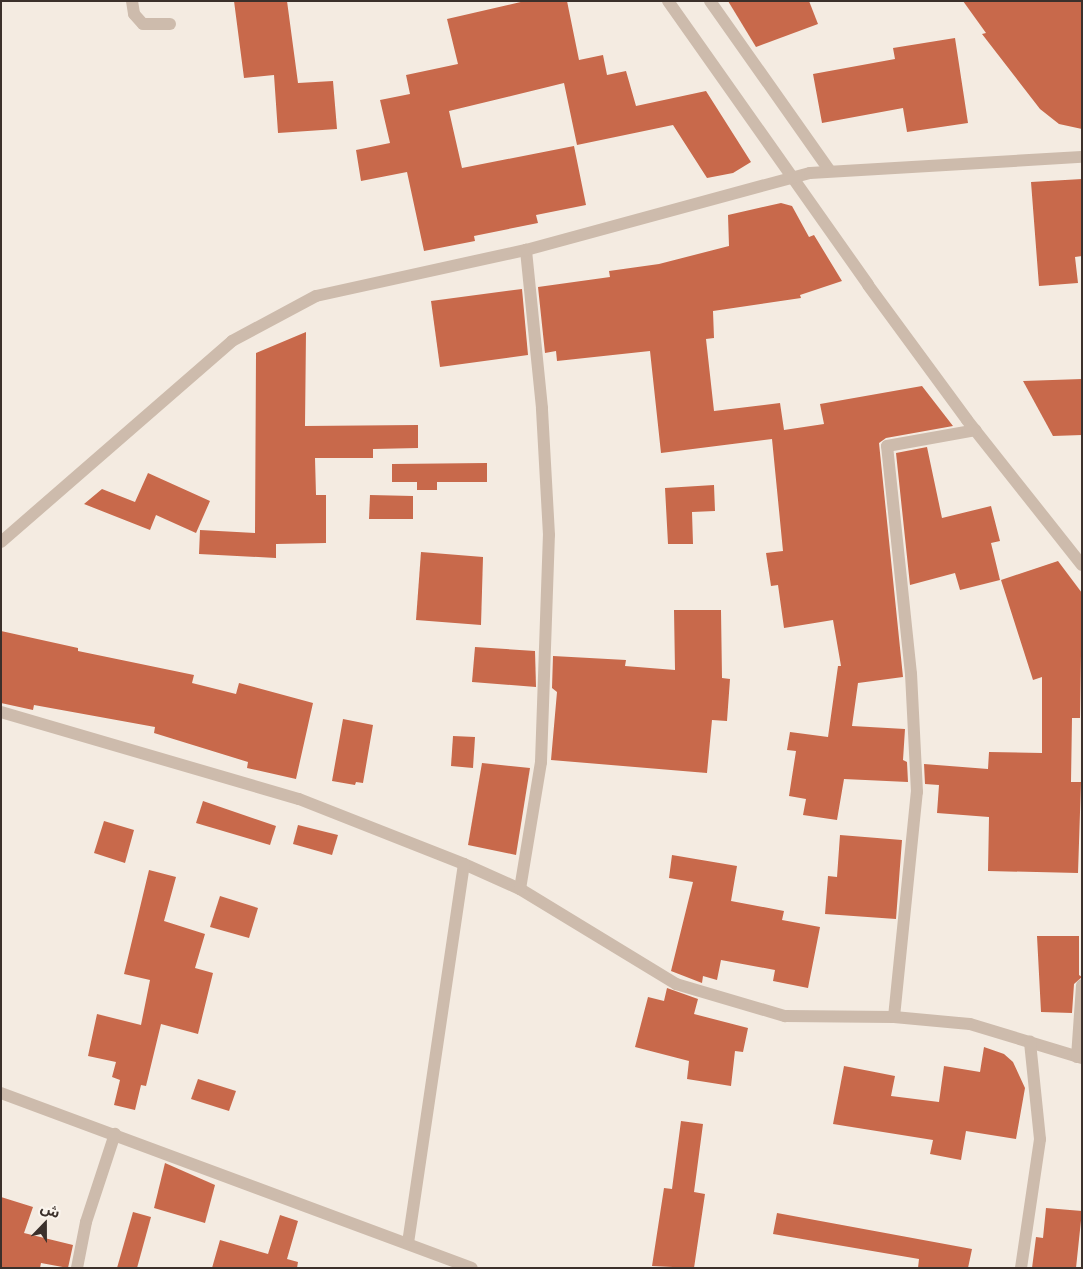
<!DOCTYPE html>
<meta charset="utf-8">
<style>
body{margin:0}
#map{position:relative;width:1083px;height:1269px;overflow:hidden;background:#f4ebe1;font-family:"Golos Text","Noto Sans Arabic",sans-serif}
div>[style]{position:absolute}
.building>*{inset:0;background:#c8694b}
.minor>*{height:12px;margin:-6px;padding:0 6px;transform-origin:6px;border-radius:6px;background:#cdbbac}
.tertiary>*{height:12px;margin:-6px;padding:0 6px;transform-origin:6px;border-radius:6px;background:#cdbbac}
span{translate:-50% -50%;white-space:nowrap;text-align:center;line-height:1.15;-webkit-text-stroke:4px #fbf5ee;paint-order:stroke}
.frame{position:absolute;inset:0;border:2px solid #3b302b;pointer-events:none}
.north{position:absolute;left:20px;top:1199px;width:50px;height:50px;-webkit-text-stroke:4px #fbf5ee;paint-order:stroke;rotate:22deg;font-size:14px;font-weight:700;line-height:20px;text-align:center;color:#3b302b}
.north::after{content:'';display:block;margin:auto;width:18px;height:22px;background:#3b302b;clip-path:polygon(50% 0,100% 100%,50% 72%,0 100%)}
</style>
<div id="map">
<div class="building">
<i style="clip-path:polygon(234px 1px,287px 1px,298px 83px,333px 81px,337px 129px,278px 133px,274px 75px,244px 78px)"></i>
<i style="clip-path:polygon(525px 1px,567px 1px,579px 60px,603px 55px,607px 75px,626px 71px,636px 106px,706px 91px,751px 162px,733px 173px,707px 178px,673px 125px,577px 145px,564px 83px,449px 111px,462px 168px,574px 146px,586px 205px,536px 215px,538px 223px,474px 236px,475px 241px,424px 251px,407px 172px,361px 181px,356px 150px,390px 143px,380px 100px,410px 94px,406px 75px,458px 64px,447px 19px)"></i>
<i style="clip-path:polygon(728px 1px,809px 1px,818px 24px,756px 47px)"></i>
<i style="clip-path:polygon(963px 1px,1082px 1px,1082px 129px,1059px 124px,1040px 109px,982px 34px,986px 33px)"></i>
<i style="clip-path:polygon(955px 38px,968px 123px,907px 132px,903px 108px,822px 123px,813px 74px,895px 59px,893px 48px)"></i>
<i style="clip-path:polygon(1082px 179px,1082px 256px,1075px 257px,1078px 283px,1039px 286px,1031px 182px)"></i>
<i style="clip-path:polygon(781px 203px,792px 206px,809px 237px,814px 235px,842px 281px,800px 295px,801px 298px,713px 311px,714px 338px,706px 339px,714px 411px,780px 403px,784px 430px,824px 424px,820px 404px,922px 386px,953px 426px,886px 438px,879px 443px,903px 677px,858px 683px,852px 726px,905px 729px,903px 760px,907px 762px,908px 782px,844px 779px,837px 820px,803px 815px,806px 799px,789px 796px,796px 751px,787px 750px,790px 732px,828px 737px,838px 666px,841px 666px,833px 620px,784px 628px,778px 585px,771px 586px,766px 553px,783px 551px,772px 439px,661px 453px,650px 351px,557px 361px,556px 351px,545px 353px,538px 287px,610px 277px,609px 271px,659px 264px,729px 246px,728px 215px)"></i>
<i style="clip-path:polygon(522px 289px,528px 355px,440px 367px,431px 301px)"></i>
<i style="clip-path:polygon(306px 332px,305px 426px,418px 425px,418px 448px,373px 449px,373px 458px,315px 458px,316px 495px,326px 495px,326px 543px,276px 544px,276px 558px,199px 554px,200px 530px,255px 533px,256px 353px)"></i>
<i style="clip-path:polygon(1082px 379px,1082px 435px,1053px 436px,1023px 381px)"></i>
<i style="clip-path:polygon(927px 447px,942px 518px,991px 506px,1000px 541px,991px 543px,1000px 580px,960px 590px,955px 573px,910px 585px,896px 453px)"></i>
<i style="clip-path:polygon(487px 463px,487px 482px,437px 482px,437px 490px,417px 490px,417px 482px,392px 482px,392px 464px)"></i>
<i style="clip-path:polygon(148px 473px,210px 501px,196px 533px,156px 515px,150px 530px,84px 504px,102px 489px,135px 502px)"></i>
<i style="clip-path:polygon(714px 485px,715px 511px,692px 512px,693px 544px,668px 544px,665px 488px)"></i>
<i style="clip-path:polygon(370px 495px,413px 496px,413px 519px,369px 519px)"></i>
<i style="clip-path:polygon(421px 552px,483px 557px,481px 625px,416px 620px)"></i>
<i style="clip-path:polygon(1058px 561px,1082px 593px,1080px 718px,1072px 718px,1071px 782px,1081px 782px,1078px 873px,988px 871px,989px 817px,937px 813px,939px 785px,925px 784px,924px 764px,988px 769px,989px 752px,1042px 753px,1042px 677px,1033px 680px,1001px 580px)"></i>
<i style="clip-path:polygon(674px 610px,721px 610px,722px 678px,730px 679px,727px 721px,712px 720px,707px 773px,551px 760px,557px 692px,552px 688px,553px 656px,626px 660px,625px 666px,675px 670px)"></i>
<i style="clip-path:polygon(1px 631px,78px 648px,78px 651px,194px 675px,192px 683px,236px 694px,239px 683px,313px 703px,296px 779px,247px 768px,248px 762px,154px 733px,155px 727px,34px 705px,33px 710px,1px 703px)"></i>
<i style="clip-path:polygon(475px 647px,535px 651px,536px 687px,472px 682px)"></i>
<i style="clip-path:polygon(343px 719px,373px 725px,363px 783px,356px 782px,355px 785px,332px 781px)"></i>
<i style="clip-path:polygon(453px 736px,475px 737px,473px 768px,451px 766px)"></i>
<i style="clip-path:polygon(482px 763px,530px 768px,516px 855px,468px 845px)"></i>
<i style="clip-path:polygon(203px 801px,276px 826px,270px 845px,196px 823px)"></i>
<i style="clip-path:polygon(104px 821px,134px 830px,125px 863px,94px 853px)"></i>
<i style="clip-path:polygon(298px 825px,338px 835px,332px 855px,293px 844px)"></i>
<i style="clip-path:polygon(840px 835px,902px 840px,896px 919px,825px 914px,828px 876px,837px 877px)"></i>
<i style="clip-path:polygon(672px 855px,737px 866px,731px 901px,784px 911px,782px 920px,820px 927px,808px 988px,773px 981px,775px 970px,721px 960px,717px 980px,703px 976px,702px 983px,671px 971px,693px 882px,669px 878px)"></i>
<i style="clip-path:polygon(149px 870px,176px 877px,164px 921px,205px 934px,195px 968px,213px 973px,198px 1034px,161px 1024px,146px 1086px,141px 1085px,135px 1110px,114px 1105px,120px 1080px,112px 1077px,116px 1062px,88px 1056px,97px 1014px,141px 1025px,150px 980px,124px 974px)"></i>
<i style="clip-path:polygon(220px 896px,258px 908px,249px 938px,210px 927px)"></i>
<i style="clip-path:polygon(1037px 936px,1079px 936px,1079px 975px,1082px 977px,1074px 984px,1072px 1013px,1041px 1012px)"></i>
<i style="clip-path:polygon(667px 988px,698px 999px,694px 1014px,748px 1028px,743px 1052px,735px 1051px,731px 1086px,687px 1079px,689px 1061px,635px 1047px,648px 997px,664px 1001px)"></i>
<i style="clip-path:polygon(984px 1047px,1004px 1054px,1013px 1062px,1025px 1088px,1016px 1139px,966px 1131px,961px 1160px,930px 1154px,933px 1140px,833px 1124px,844px 1066px,895px 1076px,891px 1096px,939px 1102px,944px 1066px,980px 1072px)"></i>
<i style="clip-path:polygon(198px 1079px,236px 1091px,229px 1111px,191px 1099px)"></i>
<i style="clip-path:polygon(681px 1121px,703px 1124px,694px 1192px,705px 1194px,694px 1268px,652px 1266px,664px 1188px,672px 1189px)"></i>
<i style="clip-path:polygon(165px 1163px,215px 1185px,205px 1223px,154px 1208px)"></i>
<i style="clip-path:polygon(1px 1197px,33px 1207px,24px 1233px,73px 1245px,68px 1268px,41px 1263px,40px 1268px,1px 1268px)"></i>
<i style="clip-path:polygon(1046px 1208px,1082px 1211px,1076px 1268px,1032px 1268px,1036px 1237px,1043px 1238px)"></i>
<i style="clip-path:polygon(133px 1212px,151px 1217px,137px 1268px,117px 1268px)"></i>
<i style="clip-path:polygon(777px 1213px,972px 1249px,968px 1268px,918px 1268px,919px 1259px,773px 1234px)"></i>
<i style="clip-path:polygon(280px 1215px,298px 1221px,287px 1259px,298px 1262px,297px 1268px,212px 1268px,220px 1240px,268px 1254px)"></i>
</div>
<div class="minor">
<i style="left:132px;top:1px;width:13px;rotate:81deg"></i>
<i style="left:134px;top:14px;width:13px;rotate:48deg"></i>
<i style="left:143px;top:24px;width:27px"></i>
<i style="left:668px;top:1px;width:347px;rotate:54.8deg"></i>
<i style="left:868px;top:285px;width:167px;rotate:53.7deg"></i>
<i style="left:967px;top:420px;width:185px;rotate:51.6deg"></i>
<i style="left:710px;top:1px;width:208px;rotate:54.8deg"></i>
<i style="left:1px;top:712px;width:310px;rotate:16.3deg"></i>
<i style="left:299px;top:799px;width:177px;rotate:21.5deg"></i>
<i style="left:464px;top:864px;width:61px;rotate:24.1deg"></i>
<i style="left:520px;top:889px;width:183px;rotate:31.3deg"></i>
<i style="left:676px;top:984px;width:114px;rotate:16.4deg"></i>
<i style="left:785px;top:1016px;width:109px;rotate:0.5deg"></i>
<i style="left:894px;top:1017px;width:76px;rotate:5.3deg"></i>
<i style="left:970px;top:1024px;width:117px;rotate:16.9deg"></i>
<i style="left:520px;top:889px;width:129px;rotate:-80.6deg"></i>
<i style="left:541px;top:762px;width:227px;rotate:-88deg"></i>
<i style="left:549px;top:535px;width:127px;rotate:-93.2deg"></i>
<i style="left:542px;top:408px;width:159px;rotate:-95.8deg"></i>
<i style="left:894px;top:1017px;width:226px;rotate:-84.2deg"></i>
<i style="left:917px;top:792px;width:118px;rotate:-92.9deg"></i>
<i style="left:911px;top:674px;width:229px;rotate:-96deg"></i>
<i style="left:887px;top:446px;width:90px;rotate:-10.2deg"></i>
<i style="left:1077px;top:1057px;width:72px;rotate:-86deg"></i>
<i style="left:1px;top:1093px;width:502px;rotate:20.38deg"></i>
<i style="left:408px;top:1243px;width:383px;rotate:-81.6deg"></i>
<i style="left:77px;top:1268px;width:47px;rotate:-78.9deg"></i>
<i style="left:86px;top:1222px;width:93px;rotate:-71.8deg"></i>
<i style="left:1021px;top:1268px;width:130px;rotate:-81.6deg"></i>
<i style="left:1040px;top:1139px;width:98px;rotate:-95.9deg"></i>
</div>
<div class="tertiary">
<i style="left:1px;top:542px;width:306px;rotate:-41deg"></i>
<i style="left:232px;top:341px;width:95px;rotate:-28.2deg"></i>
<i style="left:316px;top:296px;width:215px;rotate:-12.4deg"></i>
<i style="left:526px;top:250px;width:294px;rotate:-15.2deg"></i>
<i style="left:810px;top:173px;width:272px;rotate:-3.4deg"></i>
</div>
<div class="frame"></div>
<div class="north">ش</div>
</div>
